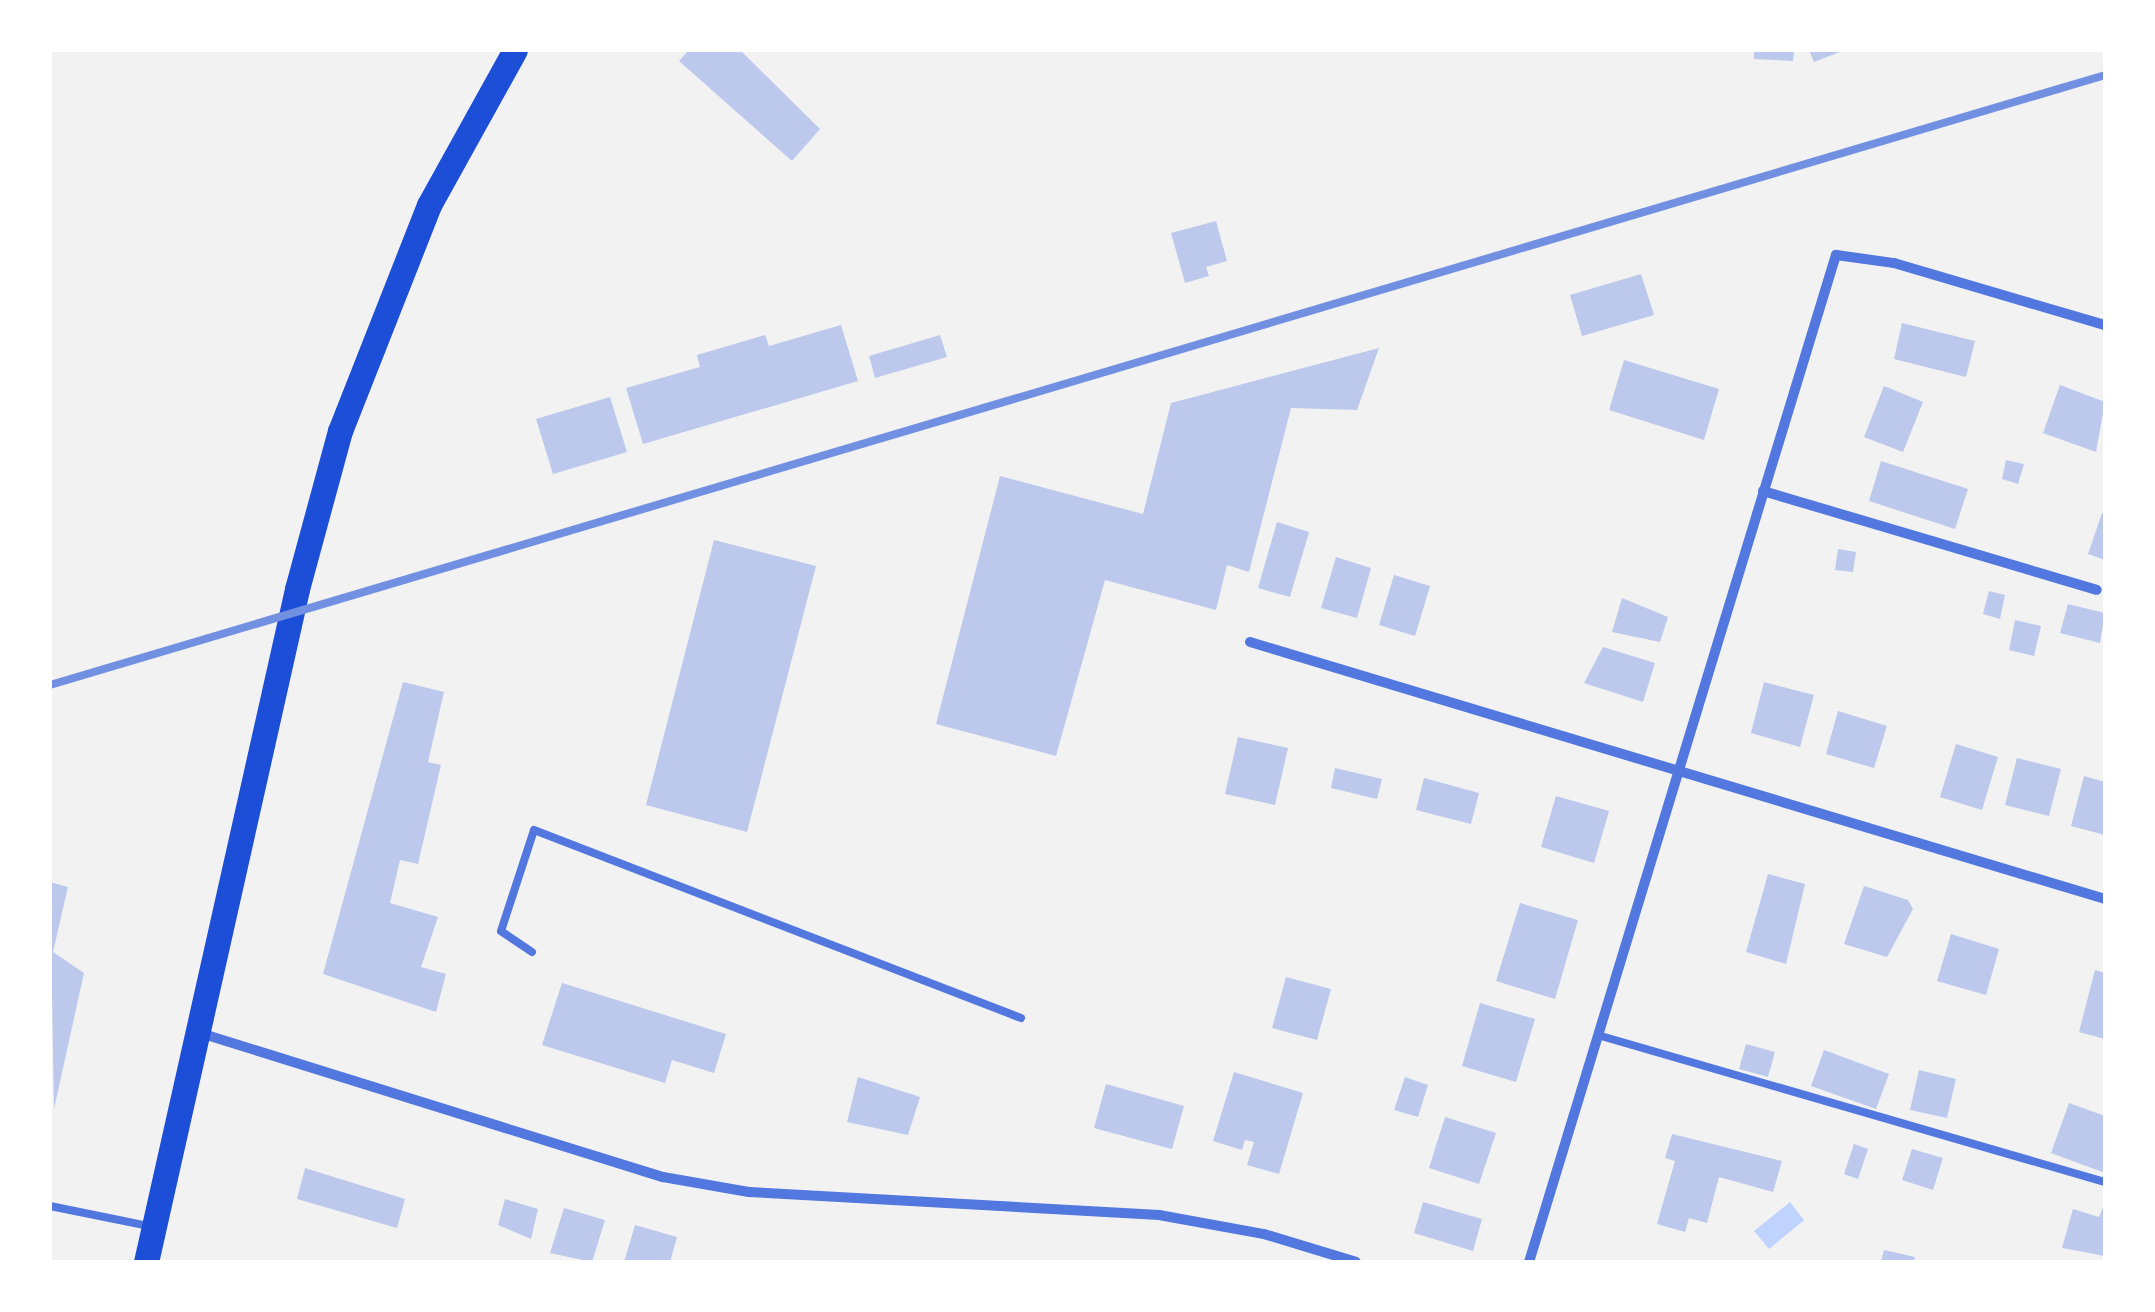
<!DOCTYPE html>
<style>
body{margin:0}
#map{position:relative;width:2155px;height:1312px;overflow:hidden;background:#f2f2f2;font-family:"Open Sans",sans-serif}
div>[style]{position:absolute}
.water>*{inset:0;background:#bfd3fe}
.building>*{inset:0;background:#bdc9ec}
.service>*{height:8px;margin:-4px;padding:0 4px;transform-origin:4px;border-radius:4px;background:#5277de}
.minor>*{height:10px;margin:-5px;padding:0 5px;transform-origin:5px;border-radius:5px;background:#5277de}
.trunk>*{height:25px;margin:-12.5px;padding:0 12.5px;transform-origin:12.5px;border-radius:12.5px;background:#1d4ed8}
.rail>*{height:8px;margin:-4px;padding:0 4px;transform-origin:4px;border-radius:4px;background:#7290e2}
span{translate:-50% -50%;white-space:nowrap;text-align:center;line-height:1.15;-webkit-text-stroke:8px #fff;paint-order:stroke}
.frame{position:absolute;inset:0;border:52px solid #fff;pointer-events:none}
</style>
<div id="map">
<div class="water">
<i style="clip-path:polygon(1790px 1202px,1804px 1220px,1769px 1249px,1754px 1231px)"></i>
</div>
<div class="building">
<i style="clip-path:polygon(689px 50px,740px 50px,820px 129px,792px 161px,679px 61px)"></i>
<i style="clip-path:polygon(1754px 50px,1794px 50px,1793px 61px,1754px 59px)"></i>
<i style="clip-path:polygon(1809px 50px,1845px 50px,1814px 62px)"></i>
<i style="clip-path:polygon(1216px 221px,1227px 261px,1206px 267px,1209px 276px,1185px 283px,1171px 233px)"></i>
<i style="clip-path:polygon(1641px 274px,1654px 315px,1582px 336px,1570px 295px)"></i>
<i style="clip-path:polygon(1902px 323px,1975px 341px,1966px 377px,1894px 359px)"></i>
<i style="clip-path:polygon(841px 325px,858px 381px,643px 444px,626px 388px,700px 367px,697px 355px,765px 335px,769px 346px)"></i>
<i style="clip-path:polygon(940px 335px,947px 357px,875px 378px,869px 356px)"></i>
<i style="clip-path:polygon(1379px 348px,1357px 410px,1291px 408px,1249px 572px,1227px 565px,1216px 610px,1105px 580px,1056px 756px,936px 724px,1000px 476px,1143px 514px,1171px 403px)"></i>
<i style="clip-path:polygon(1624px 360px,1719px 389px,1704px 440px,1609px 410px)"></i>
<i style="clip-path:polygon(2060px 385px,2105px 402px,2096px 452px,2043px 433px)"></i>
<i style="clip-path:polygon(1884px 386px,1923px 402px,1903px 452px,1864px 437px)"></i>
<i style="clip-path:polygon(610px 397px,627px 452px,553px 474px,536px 419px)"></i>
<i style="clip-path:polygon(2006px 460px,2024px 464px,2018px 484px,2002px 479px)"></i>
<i style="clip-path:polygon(1881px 461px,1968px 489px,1955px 529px,1869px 501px)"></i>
<i style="clip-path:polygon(2102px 513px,2105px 514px,2105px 560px,2088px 554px)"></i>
<i style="clip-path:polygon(1277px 522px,1309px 532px,1290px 597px,1258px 588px)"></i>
<i style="clip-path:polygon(714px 540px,816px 566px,747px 832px,646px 805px)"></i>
<i style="clip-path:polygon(1838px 549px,1856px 552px,1853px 572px,1835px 570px)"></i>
<i style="clip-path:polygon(1336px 557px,1371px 568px,1357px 618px,1321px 608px)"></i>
<i style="clip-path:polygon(1394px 575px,1430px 586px,1415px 636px,1379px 625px)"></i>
<i style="clip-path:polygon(1989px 591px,2005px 595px,2000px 619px,1983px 614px)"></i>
<i style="clip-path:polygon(1622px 598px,1668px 617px,1660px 642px,1612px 632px)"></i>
<i style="clip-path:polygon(2068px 604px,2105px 613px,2100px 643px,2060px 633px)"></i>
<i style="clip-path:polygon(2015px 620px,2041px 626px,2034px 656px,2009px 650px)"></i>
<i style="clip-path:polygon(1603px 647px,1655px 663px,1643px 702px,1584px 683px)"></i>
<i style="clip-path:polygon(403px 682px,444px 692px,428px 762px,441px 765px,418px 864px,400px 860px,390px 903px,438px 917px,421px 967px,446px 974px,436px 1012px,323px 974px)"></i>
<i style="clip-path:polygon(1764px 682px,1814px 695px,1800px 747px,1751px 733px)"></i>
<i style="clip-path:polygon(1838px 711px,1887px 726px,1874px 768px,1826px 754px)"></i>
<i style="clip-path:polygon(1238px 737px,1288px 748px,1275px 805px,1225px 794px)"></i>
<i style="clip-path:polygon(1956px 744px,1998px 757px,1982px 810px,1940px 797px)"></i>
<i style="clip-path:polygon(2017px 758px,2061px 769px,2049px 816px,2005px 805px)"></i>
<i style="clip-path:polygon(1335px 768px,1382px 779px,1377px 799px,1331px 788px)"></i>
<i style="clip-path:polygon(2084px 776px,2105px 782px,2105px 835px,2071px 826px)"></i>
<i style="clip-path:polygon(1424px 778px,1479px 793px,1471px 824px,1416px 810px)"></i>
<i style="clip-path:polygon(1556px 796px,1609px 811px,1594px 863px,1541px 847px)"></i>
<i style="clip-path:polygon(1768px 874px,1805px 884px,1786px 964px,1746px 952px)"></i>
<i style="clip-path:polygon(50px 882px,68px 887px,53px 952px,84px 973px,54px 1109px)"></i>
<i style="clip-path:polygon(1864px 886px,1908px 900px,1913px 909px,1887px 957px,1844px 944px)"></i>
<i style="clip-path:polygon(1520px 903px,1578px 920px,1555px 999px,1496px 981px)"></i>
<i style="clip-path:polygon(1951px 934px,1999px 949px,1986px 995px,1937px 981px)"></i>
<i style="clip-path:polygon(2095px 970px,2105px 973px,2105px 1039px,2079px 1032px)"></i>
<i style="clip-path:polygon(1286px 977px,1331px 989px,1317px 1040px,1272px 1028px)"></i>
<i style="clip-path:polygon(562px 983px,726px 1034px,714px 1073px,672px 1060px,665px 1083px,542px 1045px)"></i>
<i style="clip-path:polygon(1480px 1003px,1535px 1019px,1516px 1082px,1462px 1066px)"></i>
<i style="clip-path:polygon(1746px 1044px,1775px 1052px,1768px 1077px,1739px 1069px)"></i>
<i style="clip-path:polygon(1824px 1050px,1889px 1074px,1876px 1109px,1811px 1086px)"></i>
<i style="clip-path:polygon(1919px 1070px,1956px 1079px,1947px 1118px,1910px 1110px)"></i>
<i style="clip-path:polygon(1234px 1072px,1303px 1093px,1279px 1174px,1247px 1165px,1254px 1142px,1245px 1140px,1242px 1150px,1213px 1141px)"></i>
<i style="clip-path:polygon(858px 1077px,920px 1097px,908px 1135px,847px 1122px)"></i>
<i style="clip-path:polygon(1405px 1077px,1428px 1085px,1418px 1117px,1394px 1110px)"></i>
<i style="clip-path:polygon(1106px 1084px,1184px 1106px,1172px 1149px,1094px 1128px)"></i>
<i style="clip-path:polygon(2069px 1103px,2105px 1116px,2105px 1173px,2051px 1153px)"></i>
<i style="clip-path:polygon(1445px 1117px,1496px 1133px,1479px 1184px,1429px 1168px)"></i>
<i style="clip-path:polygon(1672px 1134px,1782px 1161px,1773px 1192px,1719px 1177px,1707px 1223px,1689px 1218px,1685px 1232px,1657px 1224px,1675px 1161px,1665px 1158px)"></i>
<i style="clip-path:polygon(1854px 1144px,1868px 1149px,1858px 1179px,1844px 1174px)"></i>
<i style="clip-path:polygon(1912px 1149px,1943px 1158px,1933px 1190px,1902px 1180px)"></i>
<i style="clip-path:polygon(305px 1168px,405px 1199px,397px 1228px,297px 1199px)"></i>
<i style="clip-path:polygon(505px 1199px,538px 1209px,531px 1239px,498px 1225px)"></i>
<i style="clip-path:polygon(1423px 1202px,1482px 1219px,1473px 1251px,1414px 1233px)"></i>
<i style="clip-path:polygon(2105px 1202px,2105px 1256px,2062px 1248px,2073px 1209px,2099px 1217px)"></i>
<i style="clip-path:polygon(564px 1208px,605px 1220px,592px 1262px,550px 1253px)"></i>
<i style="clip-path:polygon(635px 1225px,677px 1237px,670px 1262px,624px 1262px)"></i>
<i style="clip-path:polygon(1884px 1250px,1915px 1257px,1914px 1262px,1881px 1262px)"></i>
</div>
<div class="service">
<i style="left:532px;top:952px;width:37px;rotate:-146deg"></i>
<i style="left:501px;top:931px;width:106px;rotate:-71.9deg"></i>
<i style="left:534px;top:830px;width:522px;rotate:21.11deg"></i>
<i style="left:1601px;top:1036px;width:525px;rotate:16.16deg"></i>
<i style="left:50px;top:1206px;width:100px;rotate:11.5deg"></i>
</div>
<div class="minor">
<i style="left:1763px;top:491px;width:348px;rotate:16.5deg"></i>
<i style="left:1250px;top:642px;width:893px;rotate:16.73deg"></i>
<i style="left:197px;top:1032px;width:488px;rotate:17.3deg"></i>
<i style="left:663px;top:1177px;width:87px;rotate:9.9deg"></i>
<i style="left:749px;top:1192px;width:411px;rotate:3.2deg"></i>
<i style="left:1159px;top:1215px;width:107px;rotate:10.3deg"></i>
<i style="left:1264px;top:1234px;width:96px;rotate:16.9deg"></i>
<i style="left:1529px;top:1262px;width:1053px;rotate:-73.05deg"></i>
<i style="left:1836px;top:255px;width:59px;rotate:7.9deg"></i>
<i style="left:1894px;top:263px;width:220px;rotate:16.4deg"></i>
</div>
<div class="trunk">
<i style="left:146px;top:1262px;width:690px;rotate:-77.35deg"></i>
<i style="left:297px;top:589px;width:164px;rotate:-74.8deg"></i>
<i style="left:340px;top:431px;width:243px;rotate:-68.5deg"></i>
<i style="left:429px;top:205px;width:177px;rotate:-61deg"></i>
</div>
<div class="rail">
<i style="left:50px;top:685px;width:2144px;rotate:-16.53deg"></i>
</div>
<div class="frame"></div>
</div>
